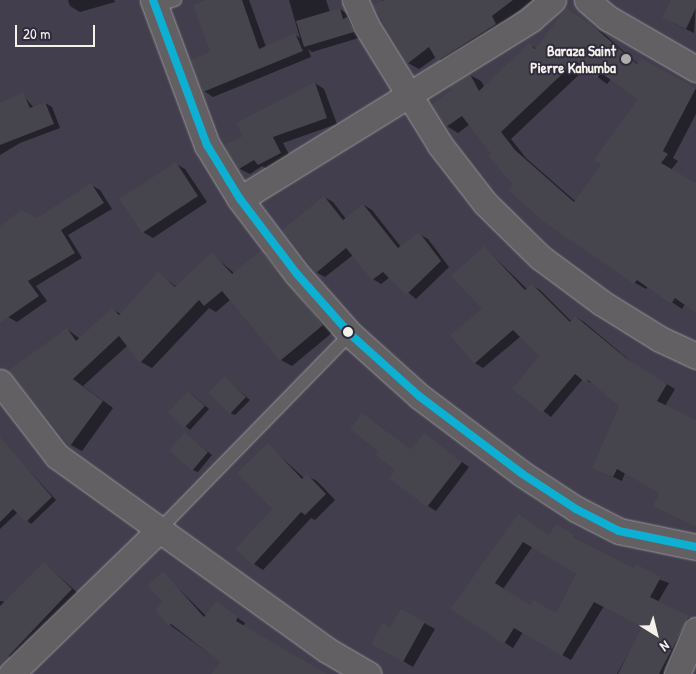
<!DOCTYPE html>
<style>
body{margin:0}
#map{position:relative;width:696px;height:674px;overflow:hidden;background:#312e39;font-family:"Patrick Hand",sans-serif}
div>[style]{position:absolute}
.green>*{inset:0;background:#423e4d}
.shadow>*{inset:0;background:#0007}
.building>*{inset:0;background:#46444c}
.roads{filter:drop-shadow(0 0 1px #9a989b) drop-shadow(0 0 1px #9a989b)}
.service>*{height:12px;margin:-6px;padding:0 6px;transform-origin:6px;border-radius:6px;background:#626063}
.minor>*{height:25px;margin:-12.5px;padding:0 12.5px;transform-origin:12.5px;border-radius:12.5px;background:#626063}
.bus-1>*{height:8px;margin:-4px;padding:0 4px;transform-origin:4px;border-radius:4px;background:#0dafd3}
.dots>*{width:14px;height:14px;translate:-50% -50%;box-sizing:border-box;border:2px solid #2f2a3d;border-radius:50%}
span{translate:-50% -50%;white-space:nowrap;text-align:center;line-height:1.15;-webkit-text-stroke:4px #2f2a3d;paint-order:stroke}
.poi-label{font-size:15px;color:#f4f1e8;font-weight:700}
.right{translate:-100% -50%;text-align:right}
.north{position:absolute;left:631px;top:609px;width:50px;height:50px;-webkit-text-stroke:4px #2f2a3d;paint-order:stroke;rotate:144deg;font-size:14px;font-weight:700;line-height:20px;text-align:center;color:#f4f1e8}
.north::after{content:'';display:block;margin:auto;width:18px;height:22px;background:#f4f1e8;clip-path:polygon(50% 0,100% 100%,50% 72%,0 100%)}
.scale{position:absolute;left:15px;top:25px;width:80px;height:22px;box-sizing:border-box;border:2px solid #f4f1e8;border-top:0;padding-left:6px;font-size:15px;line-height:18px;white-space:nowrap;color:#f4f1e8;-webkit-text-stroke:4px #2f2a3d;paint-order:stroke}
</style>
<div id="map">
<div class="green">
<i style="clip-path:polygon(0 0,696px 0,696px 674px,0 674px)"></i>
</div>
<div class="shadow">
<i style="clip-path:polygon(68px 0,114px 0,115px 2px,80px 12px,70px 6px)"></i>
<i style="clip-path:polygon(210px 0,249px 0,266px 47px,294px 34px,300px 38px,289px 0,326px 0,330px 12px,340px 9px,349px 15px,362px 37px,312px 52px,308px 49px,311px 57px,213px 97px,204px 91px,212px 53px)"></i>
<i style="clip-path:polygon(383px 0,532px 0,449px 66px,436px 57px,419px 69px,408px 63px)"></i>
<i style="clip-path:polygon(672px 0,696px 0,694px 33px,671px 22px)"></i>
<i style="clip-path:polygon(evenodd,566px 10px,603px 33px,638px 64px,641px 59px,696px 89px,696px 114px,673px 158px,678px 161px,671px 170px,696px 184px,696px 312px,685px 304px,682px 309px,648px 286px,646px 289px,635px 283px,514px 185px,470px 124px,458px 133px,447px 126px,454px 91px,470px 75px,481px 81px,485px 88px,530px 45px,537px 49px,566px 10px,586px 68px,607px 84px,611px 79px,640px 99px,603px 164px,576px 202px,526px 158px,511px 139px,586px 68px)"></i>
<i style="clip-path:polygon(315px 83px,324px 89px,337px 124px,283px 143px,291px 158px,269px 170px,262px 166px,250px 174px,240px 169px,244px 137px)"></i>
<i style="clip-path:polygon(24px 96px,34px 108px,45px 103px,52px 107px,60px 128px,20px 143px,0 155px,0 110px)"></i>
<i style="clip-path:polygon(176px 164px,185px 169px,207px 202px,153px 238px,143px 232px)"></i>
<i style="clip-path:polygon(91px 185px,100px 190px,112px 209px,68px 235px,82px 258px,36px 286px,47px 301px,17px 322px,8px 317px,0 305px,0 227px,37px 219px)"></i>
<i style="clip-path:polygon(324px 197px,333px 202px,346px 219px,364px 205px,372px 210px,401px 247px,419px 234px,428px 239px,449px 267px,416px 299px,390px 277px,381px 284px,373px 279px,353px 255px,325px 277px,316px 272px)"></i>
<i style="clip-path:polygon(484px 247px,528px 290px,532px 285px,540px 290px,572px 322px,576px 317px,584px 322px,635px 365px,675px 389px,665px 406px,696px 421px,696px 527px,661px 493px,625px 473px,622px 481px,594px 468px,621px 406px,596px 385px,583px 379px,551px 417px,514px 388px,541px 356px,521px 336px,483px 368px,475px 363px,452px 336px,484px 309px)"></i>
<i style="clip-path:polygon(261px 252px,272px 258px,333px 332px,292px 366px,281px 360px,230px 300px,216px 312px,209px 308px,152px 368px,141px 362px,128px 345px,83px 386px,113px 408px,82px 451px,71px 445px,10px 371px,67px 329px,80px 339px,113px 310px,121px 314px,158px 274px,177px 287px,212px 254px,235px 274px)"></i>
<i style="clip-path:polygon(225px 378px,250px 400px,235px 415px,230px 413px)"></i>
<i style="clip-path:polygon(189px 392px,209px 409px,190px 430px,170px 412px)"></i>
<i style="clip-path:polygon(371px 420px,412px 450px,424px 435px,469px 467px,436px 511px,428px 506px,380px 451px)"></i>
<i style="clip-path:polygon(185px 433px,212px 455px,198px 472px,193px 470px)"></i>
<i style="clip-path:polygon(268px 445px,304px 478px,307px 476px,317px 481px,335px 500px,315px 520px,311px 518px,263px 570px,254px 564px,274px 509px)"></i>
<i style="clip-path:polygon(9px 449px,56px 500px,31px 524px,18px 512px,0 529px,0 450px)"></i>
<i style="clip-path:polygon(evenodd,518px 516px,550px 536px,556px 525px,582px 543px,634px 570px,669px 583px,658px 602px,696px 622px,663px 674px,617px 674px,644px 627px,604px 606px,571px 660px,523px 632px,513px 648px,452px 609px,518px 516px,533px 546px,578px 573px,556px 615px,531px 607px,503px 589px,533px 546px)"></i>
<i style="clip-path:polygon(44px 563px,80px 595px,17px 662px,0 650px,0 601px,6px 602px)"></i>
<i style="clip-path:polygon(163px 573px,206px 616px,217px 603px,245px 623px,243px 626px,324px 674px,216px 674px,221px 662px,170px 625px)"></i>
<i style="clip-path:polygon(401px 610px,435px 629px,413px 667px,373px 643px,391px 629px)"></i>
</div>
<div class="building">
<i style="clip-path:polygon(206px 0,242px 0,259px 49px,295px 33px,303px 51px,203px 92px,191px 60px,210px 52px,193px 5px)"></i>
<i style="clip-path:polygon(385px 0,513px 0,492px 16px,496px 24px,437px 61px,429px 47px,407px 64px,373px 5px)"></i>
<i style="clip-path:polygon(671px 0,696px 0,696px 8px,686px 29px,662px 18px)"></i>
<i style="clip-path:polygon(340px 8px,343px 19px,347px 17px,354px 32px,304px 47px,296px 21px)"></i>
<i style="clip-path:polygon(evenodd,566px 8px,593px 26px,637px 64px,641px 58px,696px 88px,663px 151px,668px 154px,661px 163px,696px 183px,696px 313px,675px 298px,671px 304px,637px 280px,634px 284px,544px 222px,508px 190px,513px 185px,488px 156px,491px 154px,462px 116px,446px 127px,432px 104px,452px 90px,450px 86px,470px 74px,479px 91px,529px 43px,535px 49px,566px 8px,576px 61px,596px 79px,601px 73px,638px 99px,594px 160px,601px 165px,574px 202px,515px 150px,501px 132px,576px 61px)"></i>
<i style="clip-path:polygon(315px 82px,327px 118px,273px 137px,281px 153px,258px 165px,254px 160px,239px 169px,224px 145px,243px 136px,236px 123px)"></i>
<i style="clip-path:polygon(23px 92px,30px 108px,45px 102px,54px 124px,0 145px,0 103px)"></i>
<i style="clip-path:polygon(176px 162px,198px 196px,142px 233px,119px 199px)"></i>
<i style="clip-path:polygon(91px 183px,104px 203px,61px 230px,75px 253px,28px 281px,39px 296px,0 323px,0 226px,21px 210px,37px 218px)"></i>
<i style="clip-path:polygon(324px 196px,343px 220px,363px 204px,398px 248px,419px 232px,441px 261px,406px 295px,383px 272px,372px 280px,346px 248px,316px 273px,282px 230px)"></i>
<i style="clip-path:polygon(484px 246px,525px 290px,532px 284px,570px 322px,575px 316px,626px 358px,667px 384px,657px 401px,696px 420px,696px 527px,653px 506px,659px 493px,617px 469px,613px 477px,592px 468px,619px 406px,588px 380px,586px 383px,575px 374px,542px 413px,512px 389px,539px 356px,513px 330px,474px 364px,450px 335px,482px 309px,451px 276px)"></i>
<i style="clip-path:polygon(261px 250px,323px 325px,280px 361px,222px 291px,204px 306px,199px 300px,140px 363px,119px 336px,73px 379px,103px 401px,70px 446px,8px 371px,67px 328px,76px 341px,112px 308px,119px 315px,158px 272px,175px 287px,212px 252px,232px 274px)"></i>
<i style="clip-path:polygon(224px 376px,246px 397px,230px 414px,208px 393px)"></i>
<i style="clip-path:polygon(188px 391px,205px 406px,184px 428px,168px 412px)"></i>
<i style="clip-path:polygon(362px 413px,411px 449px,424px 433px,462px 462px,427px 507px,389px 478px,395px 470px,375px 455px,378px 451px,350px 429px)"></i>
<i style="clip-path:polygon(185px 432px,208px 452px,192px 471px,169px 450px)"></i>
<i style="clip-path:polygon(0 437px,52px 497px,26px 522px,13px 509px,0 522px)"></i>
<i style="clip-path:polygon(268px 443px,302px 479px,307px 474px,326px 494px,305px 515px,301px 512px,253px 565px,235px 549px,272px 509px,237px 473px)"></i>
<i style="clip-path:polygon(evenodd,518px 514px,549px 535px,556px 524px,575px 535px,573px 537px,633px 568px,636px 564px,661px 577px,650px 597px,689px 616px,659px 674px,618px 674px,642px 627px,594px 602px,562px 656px,514px 628px,504px 644px,450px 609px,518px 514px,523px 542px,576px 574px,556px 613px,533px 600px,530px 605px,495px 583px,523px 542px)"></i>
<i style="clip-path:polygon(44px 562px,72px 589px,0 665px,0 606px)"></i>
<i style="clip-path:polygon(163px 571px,204px 617px,216px 601px,238px 617px,236px 621px,327px 674px,211px 674px,220px 662px,171px 624px,169px 626px,155px 610px,163px 602px,147px 586px)"></i>
<i style="clip-path:polygon(401px 609px,425px 622px,403px 662px,371px 644px,382px 623px,390px 627px)"></i>
</div>
<div class="roads">
<div class="service">
<i style="left:155px;top:6px;width:21px;rotate:-17deg"></i>
<i style="left:159px;top:530px;width:274px;rotate:-45.7deg"></i>
</div>
<div class="minor">
<i style="left:153px;top:0;width:155px;rotate:69.6deg"></i>
<i style="left:207px;top:145px;width:63px;rotate:58.6deg"></i>
<i style="left:240px;top:199px;width:94px;rotate:52.8deg"></i>
<i style="left:297px;top:274px;width:80px;rotate:48.5deg"></i>
<i style="left:350px;top:334px;width:93px;rotate:41.9deg"></i>
<i style="left:419px;top:396px;width:128px;rotate:37deg"></i>
<i style="left:521px;top:473px;width:66px;rotate:33.2deg"></i>
<i style="left:576px;top:509px;width:48px;rotate:27.1deg"></i>
<i style="left:619px;top:531px;width:79px;rotate:11.7deg"></i>
<i style="left:355px;top:0;width:27px;rotate:66deg"></i>
<i style="left:366px;top:25px;width:141px;rotate:58.3deg"></i>
<i style="left:440px;top:145px;width:73px;rotate:52.2deg"></i>
<i style="left:485px;top:203px;width:77px;rotate:44.5deg"></i>
<i style="left:540px;top:257px;width:77px;rotate:36.6deg"></i>
<i style="left:602px;top:303px;width:68px;rotate:31.8deg"></i>
<i style="left:660px;top:339px;width:40px;rotate:25deg"></i>
<i style="left:587px;top:0;width:28px;rotate:41deg"></i>
<i style="left:608px;top:18px;width:102px;rotate:30.1deg"></i>
<i style="left:240px;top:199px;width:342px;rotate:-31.7deg"></i>
<i style="left:531px;top:19px;width:29px;rotate:-41deg"></i>
<i style="left:0;top:382px;width:93px;rotate:52.4deg"></i>
<i style="left:57px;top:456px;width:332px;rotate:35.7deg"></i>
<i style="left:327px;top:650px;width:48px;rotate:30.3deg"></i>
<i style="left:11px;top:674px;width:206px;rotate:-44.2deg"></i>
<i style="left:677px;top:674px;width:48px;rotate:-66.6deg"></i>
</div>
</div>
<div class="bus-1">
<i style="left:153px;top:0;width:155px;rotate:69.6deg"></i>
<i style="left:207px;top:145px;width:63px;rotate:58.6deg"></i>
<i style="left:240px;top:199px;width:94px;rotate:52.8deg"></i>
<i style="left:297px;top:274px;width:80px;rotate:48.5deg"></i>
<i style="left:350px;top:334px;width:93px;rotate:41.9deg"></i>
<i style="left:419px;top:396px;width:128px;rotate:37deg"></i>
<i style="left:521px;top:473px;width:66px;rotate:33.2deg"></i>
<i style="left:576px;top:509px;width:48px;rotate:27.1deg"></i>
<i style="left:619px;top:531px;width:79px;rotate:11.7deg"></i>
</div>
<div class="dots">
<i style="left:626px;top:59px;background:#b0adab"></i>
<i style="left:348px;top:332px;background:#f4f1e8"></i>
</div>
<div class="poi-label">
<span class="right" style="left:616px;top:59px">Baraza Saint<br>Pierre Kahumba</span>
</div>
<div class="north">N</div>
<div class="scale">20 m</div>
</div>
